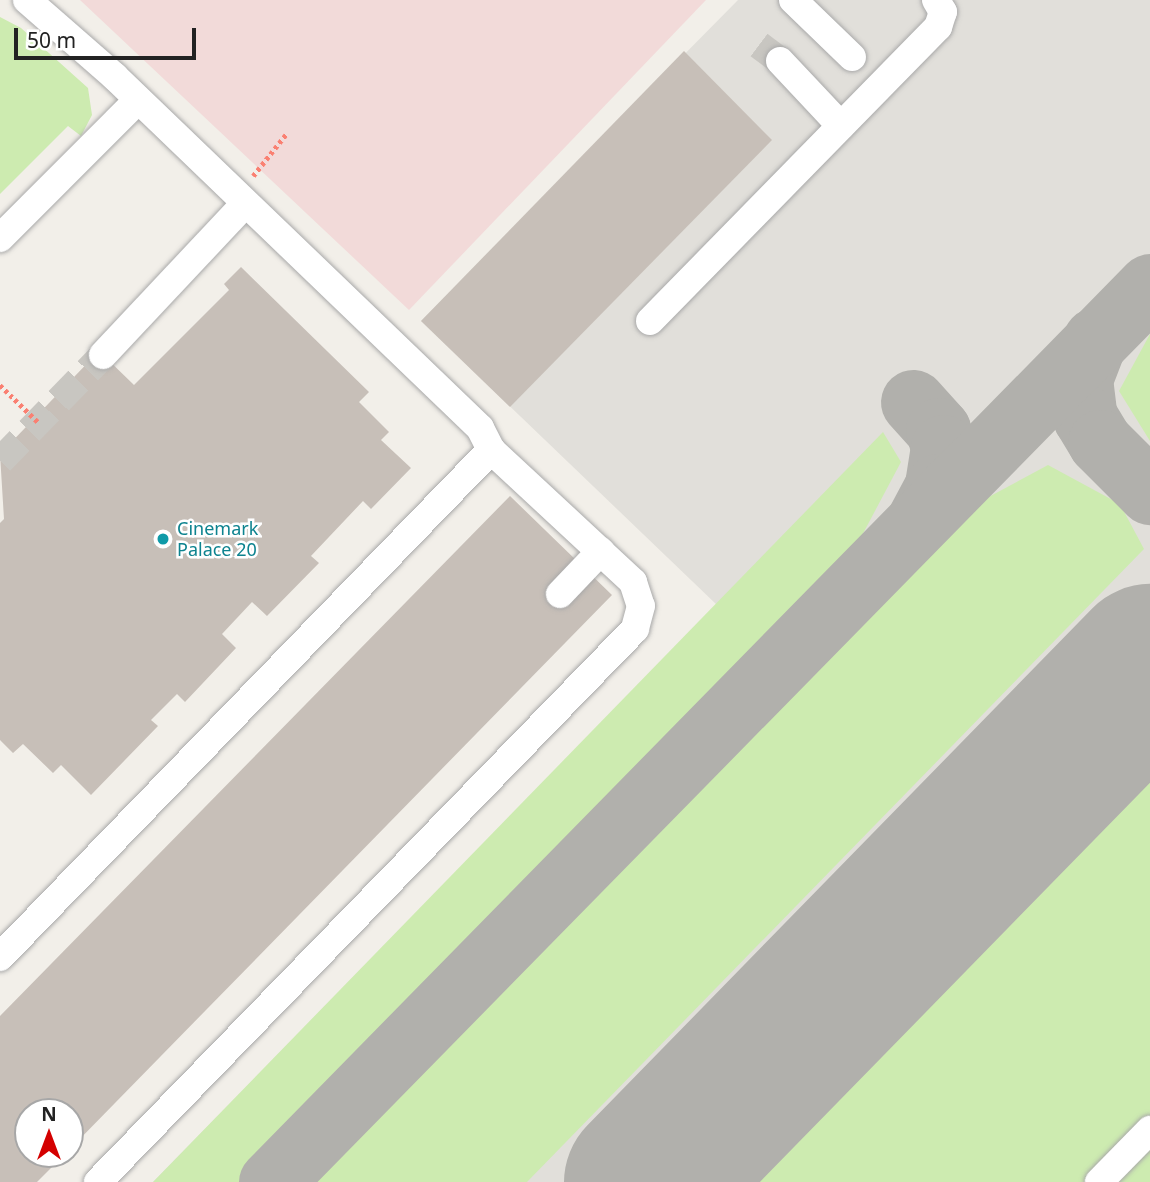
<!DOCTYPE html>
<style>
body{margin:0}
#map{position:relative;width:1150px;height:1182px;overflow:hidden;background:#f2efe9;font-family:"Noto Sans",sans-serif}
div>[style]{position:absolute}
.commercial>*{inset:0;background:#f2dad9}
.airport>*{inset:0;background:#e1dfda}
.grass>*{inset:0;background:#cdebb0}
.taxiway>*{height:65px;margin:-32.5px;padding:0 32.5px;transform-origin:32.5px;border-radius:32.5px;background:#b1b0ac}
.runway>*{height:163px;margin:-81.5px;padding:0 81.5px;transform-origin:81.5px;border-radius:81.5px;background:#b1b0ac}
.building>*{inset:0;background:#c7bfb8}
.minor-tunnel>*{height:28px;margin-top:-14px;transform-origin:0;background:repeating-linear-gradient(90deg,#c8c6c1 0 28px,transparent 0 42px)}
.path>*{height:4.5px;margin-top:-2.25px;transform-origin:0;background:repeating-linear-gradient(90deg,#fa8072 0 3.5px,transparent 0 7px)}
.roads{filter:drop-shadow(0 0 2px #a9a9a9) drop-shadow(0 0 2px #a9a9a9)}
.minor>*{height:28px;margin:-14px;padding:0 14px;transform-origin:14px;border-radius:14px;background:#fff}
.dots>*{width:19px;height:19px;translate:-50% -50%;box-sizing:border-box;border:4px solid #fff;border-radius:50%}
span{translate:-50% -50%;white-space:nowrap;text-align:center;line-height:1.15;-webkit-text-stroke:5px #fff;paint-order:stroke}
.culture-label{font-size:18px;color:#0d838f}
.left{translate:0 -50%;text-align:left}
.north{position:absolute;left:14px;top:1098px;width:70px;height:70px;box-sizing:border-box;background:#fff;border:2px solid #a7a7a7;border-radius:50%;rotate:0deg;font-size:19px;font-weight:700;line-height:28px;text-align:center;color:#222}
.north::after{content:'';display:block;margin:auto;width:24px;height:32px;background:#d40000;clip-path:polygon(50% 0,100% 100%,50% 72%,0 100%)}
.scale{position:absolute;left:14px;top:28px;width:182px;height:32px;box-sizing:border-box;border:4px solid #222;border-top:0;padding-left:9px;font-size:21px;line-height:24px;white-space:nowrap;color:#222;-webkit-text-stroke:5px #fff;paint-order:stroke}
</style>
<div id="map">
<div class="commercial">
<i style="clip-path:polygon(80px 0,706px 0,409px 310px)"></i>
</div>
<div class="airport">
<i style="clip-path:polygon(738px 0,1150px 0,1150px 1144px,1113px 1182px,153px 1182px,717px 605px,421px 321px)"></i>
</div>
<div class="grass">
<i style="clip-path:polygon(0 17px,21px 28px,88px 88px,92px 115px,81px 136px,68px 126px,0 194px)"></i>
<i style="clip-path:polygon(1150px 334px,1150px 441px,1119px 391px)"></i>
<i style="clip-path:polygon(883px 432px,901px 462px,859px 541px,763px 648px,240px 1182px,153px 1182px)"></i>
<i style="clip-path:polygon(1048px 465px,1120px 504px,1144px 549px,527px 1182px,303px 1182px,886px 586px,970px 507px)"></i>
<i style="clip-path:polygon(1150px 780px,1150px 1130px,1099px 1182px,758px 1182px)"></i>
<i style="clip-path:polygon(1150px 1144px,1150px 1182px,1113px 1182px)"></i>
</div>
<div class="taxiway">
<i style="left:1095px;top:340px;width:42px;rotate:111deg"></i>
<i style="left:1080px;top:379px;width:38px;rotate:83deg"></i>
<i style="left:1085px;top:417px;width:29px;rotate:59deg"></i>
<i style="left:1100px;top:442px;width:71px;rotate:45deg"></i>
<i style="left:913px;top:402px;width:38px;rotate:48deg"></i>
<i style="left:938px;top:430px;width:18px;rotate:74deg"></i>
<i style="left:943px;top:447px;width:39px;rotate:99deg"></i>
<i style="left:937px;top:486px;width:36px;rotate:118deg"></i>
<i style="left:271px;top:1182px;width:1255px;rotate:-45.55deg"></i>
</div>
<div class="runway">
<i style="left:645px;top:1182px;width:723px;rotate:-45.67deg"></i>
</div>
<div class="building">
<i style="clip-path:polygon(684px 51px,772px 140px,510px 407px,421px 321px)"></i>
<i style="clip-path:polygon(241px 267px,369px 392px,359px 402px,389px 432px,381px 440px,411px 468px,371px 509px,363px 501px,311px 556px,319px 563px,267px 616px,252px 602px,222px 634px,236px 648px,185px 702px,177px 694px,151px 720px,158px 726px,91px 795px,61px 765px,53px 773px,23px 744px,13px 753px,0 740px,0 523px,4px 519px,0 454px,99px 351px,134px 385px,229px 290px,224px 284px)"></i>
<i style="clip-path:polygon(510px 496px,612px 595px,70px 1149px,70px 1112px,28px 1112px,28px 1154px,65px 1154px,37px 1182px,0 1182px,0 1016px)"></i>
</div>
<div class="minor-tunnel">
<i style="left:759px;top:45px;width:26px;rotate:37deg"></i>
<i style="left:0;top:461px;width:148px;rotate:-45.8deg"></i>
</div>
<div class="path">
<i style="left:253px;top:176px;width:55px;rotate:-51.7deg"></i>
<i style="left:0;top:385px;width:53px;rotate:44.2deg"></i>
</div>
<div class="roads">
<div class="minor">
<i style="left:27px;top:0;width:116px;rotate:41.1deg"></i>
<i style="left:114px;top:76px;width:508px;rotate:43.88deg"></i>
<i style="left:480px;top:428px;width:25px;rotate:63deg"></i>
<i style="left:793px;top:0;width:82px;rotate:44deg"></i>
<i style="left:780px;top:61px;width:89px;rotate:46.8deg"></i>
<i style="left:0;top:238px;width:195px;rotate:-45deg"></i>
<i style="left:650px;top:321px;width:412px;rotate:-45.6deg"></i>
<i style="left:938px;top:27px;width:16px;rotate:-72deg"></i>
<i style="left:943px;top:12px;width:14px;rotate:-120deg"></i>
<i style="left:103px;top:355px;width:207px;rotate:-46.8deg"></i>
<i style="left:560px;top:594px;width:59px;rotate:-46.4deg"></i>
<i style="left:0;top:957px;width:706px;rotate:-45.92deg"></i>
<i style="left:491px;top:450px;width:194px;rotate:42.9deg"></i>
<i style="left:633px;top:582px;width:25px;rotate:72deg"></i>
<i style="left:641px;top:606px;width:24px;rotate:105deg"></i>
<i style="left:635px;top:629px;width:771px;rotate:134.16deg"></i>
<i style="left:1099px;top:1182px;width:73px;rotate:-45.6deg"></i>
</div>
</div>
<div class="dots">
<i style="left:163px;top:539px;background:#0f9aa8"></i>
</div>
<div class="culture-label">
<span class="left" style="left:177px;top:539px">Cinemark<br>Palace 20</span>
</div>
<div class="north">N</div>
<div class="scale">50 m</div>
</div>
